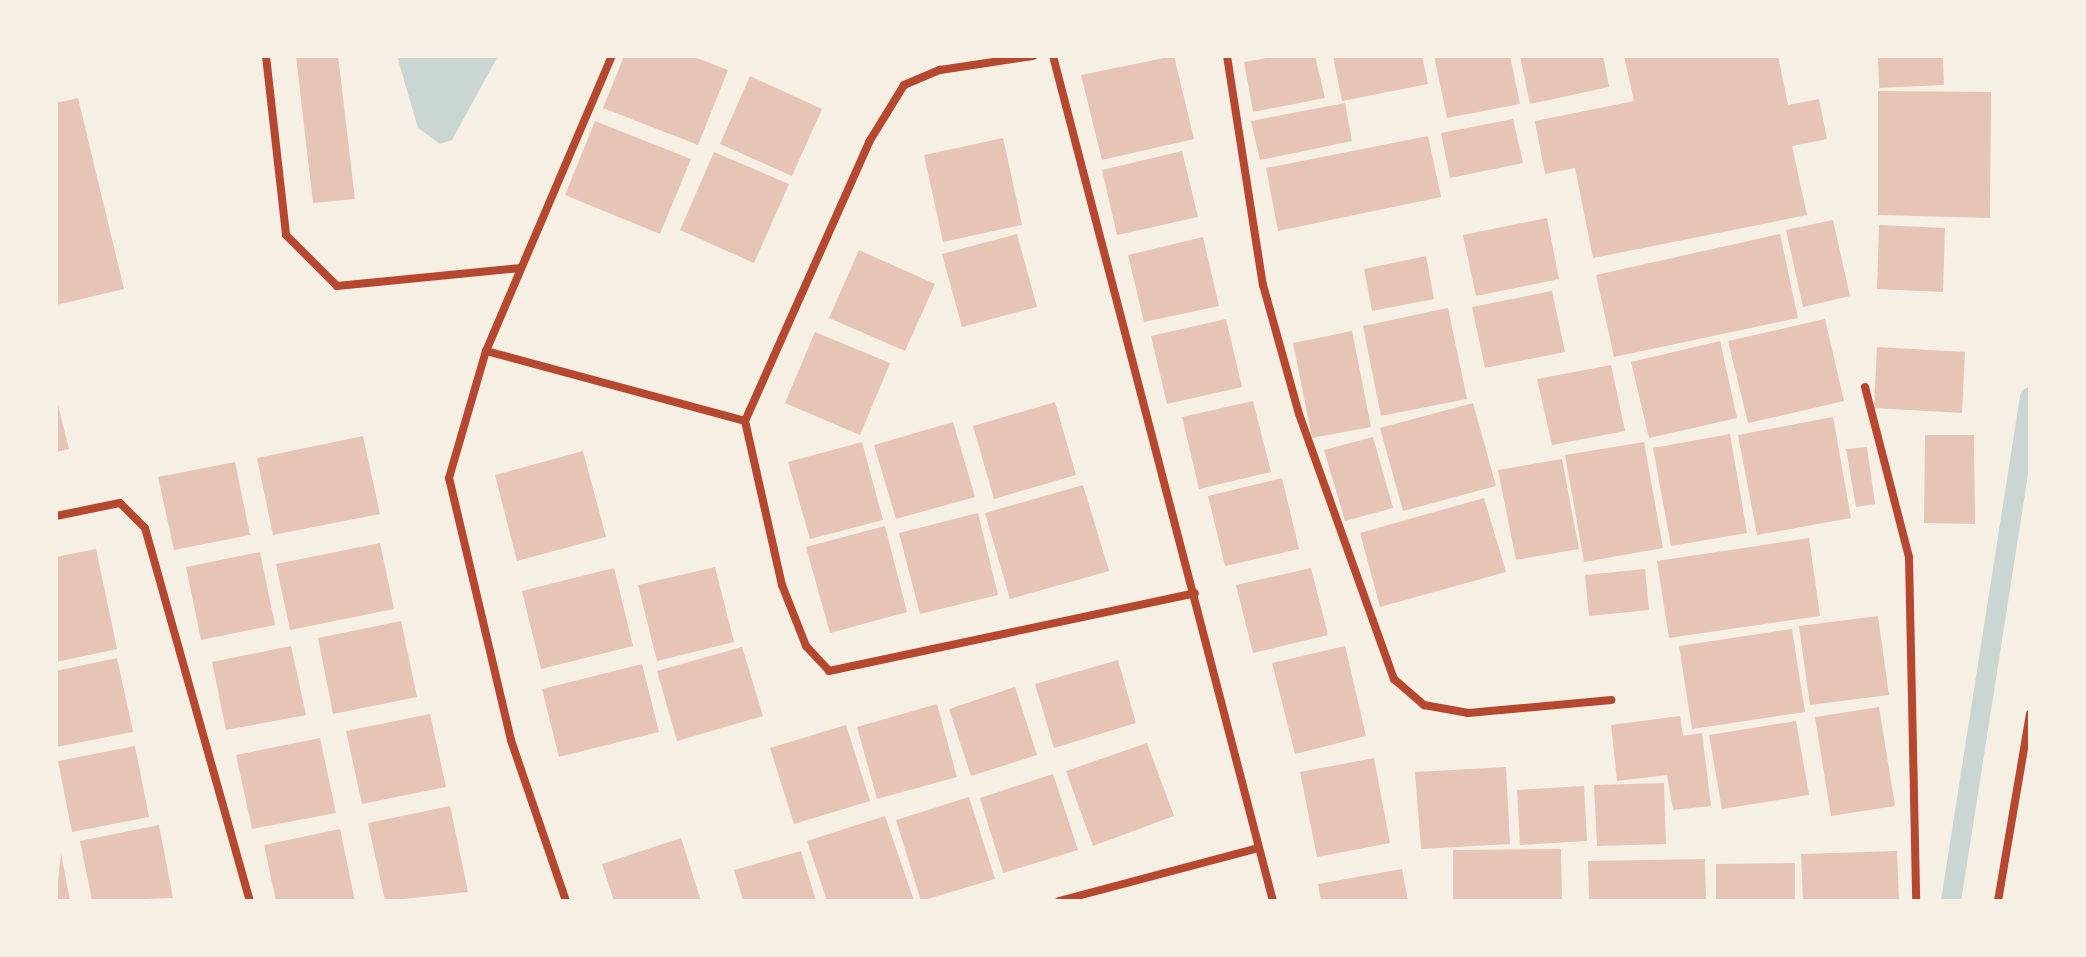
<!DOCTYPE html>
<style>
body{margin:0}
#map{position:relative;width:2086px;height:957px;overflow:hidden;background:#f6efe4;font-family:Jost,sans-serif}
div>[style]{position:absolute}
.water>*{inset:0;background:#c9d6d2}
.stream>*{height:20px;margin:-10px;padding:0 10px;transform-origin:10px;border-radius:10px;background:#c9d6d2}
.building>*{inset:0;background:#e6c5b7}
.minor>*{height:8px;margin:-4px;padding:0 4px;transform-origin:4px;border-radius:4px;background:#b5482f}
span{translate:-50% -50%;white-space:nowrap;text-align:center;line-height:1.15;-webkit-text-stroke:6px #f6efe4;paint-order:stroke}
.frame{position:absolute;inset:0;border:58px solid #f6efe4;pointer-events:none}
</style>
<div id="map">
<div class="water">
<i style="clip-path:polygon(397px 56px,498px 56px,452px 140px,440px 144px,418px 128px)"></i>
</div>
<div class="stream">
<i style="left:1951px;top:901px;width:510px;rotate:-81.09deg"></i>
</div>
<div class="building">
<i style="clip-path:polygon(296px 56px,338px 56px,355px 199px,313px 203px)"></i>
<i style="clip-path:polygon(624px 56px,692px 56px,728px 70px,698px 145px,603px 108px)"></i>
<i style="clip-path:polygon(1174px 56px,1194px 139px,1102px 160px,1081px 75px)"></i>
<i style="clip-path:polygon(1277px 56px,1315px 56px,1325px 98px,1253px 112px,1244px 62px)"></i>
<i style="clip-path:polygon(1333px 56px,1422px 56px,1428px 84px,1342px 101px)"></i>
<i style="clip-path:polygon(1434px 56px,1510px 56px,1520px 104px,1447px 118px)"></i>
<i style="clip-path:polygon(1520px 56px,1603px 56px,1609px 87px,1530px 104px)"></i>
<i style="clip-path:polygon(1624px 56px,1778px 56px,1788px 105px,1819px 99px,1827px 139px,1792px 146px,1807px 215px,1593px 258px,1575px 168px,1545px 174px,1535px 121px,1634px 101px)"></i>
<i style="clip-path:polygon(1878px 56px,1943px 56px,1944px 85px,1879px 88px)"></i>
<i style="clip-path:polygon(750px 76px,822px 109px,792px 176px,720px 144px)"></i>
<i style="clip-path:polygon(1878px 91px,1991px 92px,1990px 218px,1878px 215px)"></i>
<i style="clip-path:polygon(78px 98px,124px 289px,56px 305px,56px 103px)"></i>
<i style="clip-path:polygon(1345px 103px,1352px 141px,1260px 160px,1251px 121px)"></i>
<i style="clip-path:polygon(1513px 119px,1523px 163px,1450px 178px,1441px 133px)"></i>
<i style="clip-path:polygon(595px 121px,691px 159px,660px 234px,565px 195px)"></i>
<i style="clip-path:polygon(1428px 136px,1441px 197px,1278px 231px,1266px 168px)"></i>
<i style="clip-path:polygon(1003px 138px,1022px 225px,943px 242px,924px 155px)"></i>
<i style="clip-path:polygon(1182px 151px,1198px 217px,1117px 235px,1102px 170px)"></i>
<i style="clip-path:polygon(714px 152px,789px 184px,754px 263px,680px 230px)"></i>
<i style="clip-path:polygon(1547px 218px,1559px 279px,1476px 296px,1463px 235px)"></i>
<i style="clip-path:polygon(1833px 220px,1850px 296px,1803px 307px,1786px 230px)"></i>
<i style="clip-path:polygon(1879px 225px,1945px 228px,1943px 292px,1877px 289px)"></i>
<i style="clip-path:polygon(1017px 234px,1037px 307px,962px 327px,942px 254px)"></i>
<i style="clip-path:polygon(1780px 234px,1798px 318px,1614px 357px,1596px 275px)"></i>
<i style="clip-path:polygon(1203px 237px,1219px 306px,1144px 322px,1128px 255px)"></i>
<i style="clip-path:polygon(859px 250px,935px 284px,905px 351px,829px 318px)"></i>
<i style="clip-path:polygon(1426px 256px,1434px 299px,1372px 311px,1364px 269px)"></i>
<i style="clip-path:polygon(1552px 291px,1565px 352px,1485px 368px,1472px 307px)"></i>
<i style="clip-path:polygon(1448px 308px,1467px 399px,1381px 416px,1363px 326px)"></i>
<i style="clip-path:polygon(1226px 319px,1242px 387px,1167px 404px,1151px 336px)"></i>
<i style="clip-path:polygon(1825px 319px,1844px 401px,1748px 423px,1728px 341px)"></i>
<i style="clip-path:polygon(1352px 331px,1371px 427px,1312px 438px,1293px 343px)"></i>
<i style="clip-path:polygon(815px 332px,890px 363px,860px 435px,785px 403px)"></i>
<i style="clip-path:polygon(1720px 341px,1737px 418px,1649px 438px,1631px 362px)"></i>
<i style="clip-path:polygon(1877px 347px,1965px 352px,1962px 413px,1874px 408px)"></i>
<i style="clip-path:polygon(1611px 365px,1625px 431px,1552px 445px,1537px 379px)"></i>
<i style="clip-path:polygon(57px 401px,69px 449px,56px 452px,56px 402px)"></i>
<i style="clip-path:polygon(1253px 401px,1271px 472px,1199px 489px,1182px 417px)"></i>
<i style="clip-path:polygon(1055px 402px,1076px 475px,994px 499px,973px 426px)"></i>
<i style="clip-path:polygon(1473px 403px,1496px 486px,1403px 511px,1380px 428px)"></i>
<i style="clip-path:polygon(1833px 417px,1851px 518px,1757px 535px,1738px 435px)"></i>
<i style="clip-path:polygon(953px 422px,975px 497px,896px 519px,874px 445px)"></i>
<i style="clip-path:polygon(1730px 434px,1747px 533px,1671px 546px,1653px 448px)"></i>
<i style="clip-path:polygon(1925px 435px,1974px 435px,1975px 524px,1924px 523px)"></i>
<i style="clip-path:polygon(363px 436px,380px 514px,273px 535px,257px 458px)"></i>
<i style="clip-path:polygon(1373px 437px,1393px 508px,1345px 521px,1324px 450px)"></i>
<i style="clip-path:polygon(862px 442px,883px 520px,810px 539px,788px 462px)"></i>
<i style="clip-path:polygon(1644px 442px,1663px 548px,1584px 562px,1565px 455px)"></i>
<i style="clip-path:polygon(1867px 447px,1875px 504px,1856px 507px,1846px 449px)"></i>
<i style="clip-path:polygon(583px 451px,606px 537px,517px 561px,495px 475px)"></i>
<i style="clip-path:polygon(1562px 459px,1579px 549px,1516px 560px,1498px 470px)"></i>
<i style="clip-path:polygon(235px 462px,250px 535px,174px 550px,158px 477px)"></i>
<i style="clip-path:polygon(1282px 478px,1299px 549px,1225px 566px,1208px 496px)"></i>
<i style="clip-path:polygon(1083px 485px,1109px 571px,1010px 599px,985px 513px)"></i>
<i style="clip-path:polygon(1484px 498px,1506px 572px,1380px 607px,1360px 533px)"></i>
<i style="clip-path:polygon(978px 513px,998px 595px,920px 614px,899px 533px)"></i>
<i style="clip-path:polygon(885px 526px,907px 612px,830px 633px,806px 547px)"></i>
<i style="clip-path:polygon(1809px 538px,1820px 616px,1669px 638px,1657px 561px)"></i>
<i style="clip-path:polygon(380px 543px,394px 609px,290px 630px,276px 564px)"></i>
<i style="clip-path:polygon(96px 549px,117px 649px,56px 662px,56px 557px)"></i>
<i style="clip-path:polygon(260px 552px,275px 625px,201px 640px,186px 567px)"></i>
<i style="clip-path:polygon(715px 567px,734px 642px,657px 661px,638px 585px)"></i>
<i style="clip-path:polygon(614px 568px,633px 646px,541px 669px,522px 591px)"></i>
<i style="clip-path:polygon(1311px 568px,1328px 635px,1253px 653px,1236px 585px)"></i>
<i style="clip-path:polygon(1645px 569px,1649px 610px,1589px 616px,1585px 575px)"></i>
<i style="clip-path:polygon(1878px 616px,1889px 695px,1810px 705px,1799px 626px)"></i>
<i style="clip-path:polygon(401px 621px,417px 697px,333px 714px,318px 638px)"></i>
<i style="clip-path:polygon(1792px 629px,1805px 712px,1692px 729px,1679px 646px)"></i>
<i style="clip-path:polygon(291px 646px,306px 715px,226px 730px,212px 662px)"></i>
<i style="clip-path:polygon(1345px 646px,1366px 736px,1295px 754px,1272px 663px)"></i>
<i style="clip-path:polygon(742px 647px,763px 716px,677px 741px,657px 671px)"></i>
<i style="clip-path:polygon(117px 658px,133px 732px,56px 747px,56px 671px)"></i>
<i style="clip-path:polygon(1118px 660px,1136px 723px,1054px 748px,1035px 684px)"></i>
<i style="clip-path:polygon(642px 664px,659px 732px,559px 757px,542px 689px)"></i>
<i style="clip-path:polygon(1015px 687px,1037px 755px,971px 776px,949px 709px)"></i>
<i style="clip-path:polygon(937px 704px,957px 777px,877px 799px,857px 727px)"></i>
<i style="clip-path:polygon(1879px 707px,1895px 806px,1831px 816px,1815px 717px)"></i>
<i style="clip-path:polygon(430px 714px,446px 787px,362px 804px,346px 731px)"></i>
<i style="clip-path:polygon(1680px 716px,1683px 736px,1702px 733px,1711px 806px,1673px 810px,1667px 775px,1617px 781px,1611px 725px)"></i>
<i style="clip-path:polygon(1796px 721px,1809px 795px,1722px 809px,1709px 735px)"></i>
<i style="clip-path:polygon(846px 725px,870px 801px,794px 824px,770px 748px)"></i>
<i style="clip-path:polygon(320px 738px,336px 813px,252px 829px,236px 755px)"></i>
<i style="clip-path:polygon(1147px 743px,1174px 816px,1093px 846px,1066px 771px)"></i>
<i style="clip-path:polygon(135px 746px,149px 817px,72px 832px,58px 761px)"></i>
<i style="clip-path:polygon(1374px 758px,1390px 843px,1317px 857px,1300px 772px)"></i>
<i style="clip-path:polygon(1506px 767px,1510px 844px,1421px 849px,1415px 772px)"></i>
<i style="clip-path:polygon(1053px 774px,1078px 850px,1003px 873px,980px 798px)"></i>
<i style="clip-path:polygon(1664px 783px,1666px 844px,1597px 846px,1594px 785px)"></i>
<i style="clip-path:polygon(1584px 786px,1587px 841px,1520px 845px,1517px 790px)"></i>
<i style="clip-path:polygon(969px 797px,995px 879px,921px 901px,896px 820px)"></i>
<i style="clip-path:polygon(450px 806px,468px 892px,385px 901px,368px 823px)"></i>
<i style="clip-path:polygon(885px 816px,914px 901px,827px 901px,807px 841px)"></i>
<i style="clip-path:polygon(159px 825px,173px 898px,92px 901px,80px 841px)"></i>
<i style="clip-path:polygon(340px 829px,355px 901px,276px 901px,264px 845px)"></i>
<i style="clip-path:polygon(681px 838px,701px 901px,614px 901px,602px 864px)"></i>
<i style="clip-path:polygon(1561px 849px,1562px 901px,1453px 901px,1453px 850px)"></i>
<i style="clip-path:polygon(801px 851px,816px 901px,743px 901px,734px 870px)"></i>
<i style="clip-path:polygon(1897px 851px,1899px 901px,1803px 901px,1801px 854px)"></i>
<i style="clip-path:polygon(61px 854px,70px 901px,56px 901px)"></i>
<i style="clip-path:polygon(1705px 859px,1706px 901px,1589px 901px,1588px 861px)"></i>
<i style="clip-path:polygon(1795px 863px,1795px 901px,1716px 901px,1716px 864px)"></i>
<i style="clip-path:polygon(1402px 869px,1408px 901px,1321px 901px,1318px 884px)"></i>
</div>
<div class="minor">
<i style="left:266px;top:56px;width:180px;rotate:83.6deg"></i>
<i style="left:286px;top:235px;width:72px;rotate:45deg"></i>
<i style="left:337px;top:286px;width:185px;rotate:-5.6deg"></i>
<i style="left:1053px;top:56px;width:873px;rotate:75.41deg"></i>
<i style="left:1227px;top:56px;width:232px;rotate:81.1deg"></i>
<i style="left:1263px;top:285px;width:134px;rotate:74.4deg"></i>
<i style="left:1299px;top:414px;width:282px;rotate:70.3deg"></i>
<i style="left:1394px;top:679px;width:40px;rotate:41deg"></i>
<i style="left:1424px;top:705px;width:45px;rotate:10.3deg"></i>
<i style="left:1468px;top:713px;width:144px;rotate:-5.2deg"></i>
<i style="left:486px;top:351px;width:268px;rotate:15.1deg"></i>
<i style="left:745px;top:421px;width:168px;rotate:77.3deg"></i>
<i style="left:782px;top:585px;width:66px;rotate:68.5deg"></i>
<i style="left:806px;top:646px;width:34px;rotate:47deg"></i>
<i style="left:829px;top:671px;width:374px;rotate:-12deg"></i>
<i style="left:1865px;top:387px;width:176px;rotate:75.5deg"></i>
<i style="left:1909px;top:557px;width:344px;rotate:88.8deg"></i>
<i style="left:745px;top:421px;width:305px;rotate:-66deg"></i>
<i style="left:869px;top:142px;width:67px;rotate:-58.4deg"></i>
<i style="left:904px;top:85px;width:39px;rotate:-23deg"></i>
<i style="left:940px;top:70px;width:94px;rotate:-8.6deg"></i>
<i style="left:56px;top:516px;width:65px;rotate:-11.5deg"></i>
<i style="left:120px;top:503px;width:35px;rotate:45deg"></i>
<i style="left:145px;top:528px;width:387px;rotate:74.3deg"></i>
<i style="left:566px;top:901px;width:170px;rotate:-108.9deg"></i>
<i style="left:511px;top:740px;width:269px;rotate:-103.3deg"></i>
<i style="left:449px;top:478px;width:132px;rotate:-73.8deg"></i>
<i style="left:486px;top:351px;width:321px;rotate:-66.9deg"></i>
<i style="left:1059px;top:901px;width:206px;rotate:-14.9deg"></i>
<i style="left:1998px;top:901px;width:190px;rotate:-80.3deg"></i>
</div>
<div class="frame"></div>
</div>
